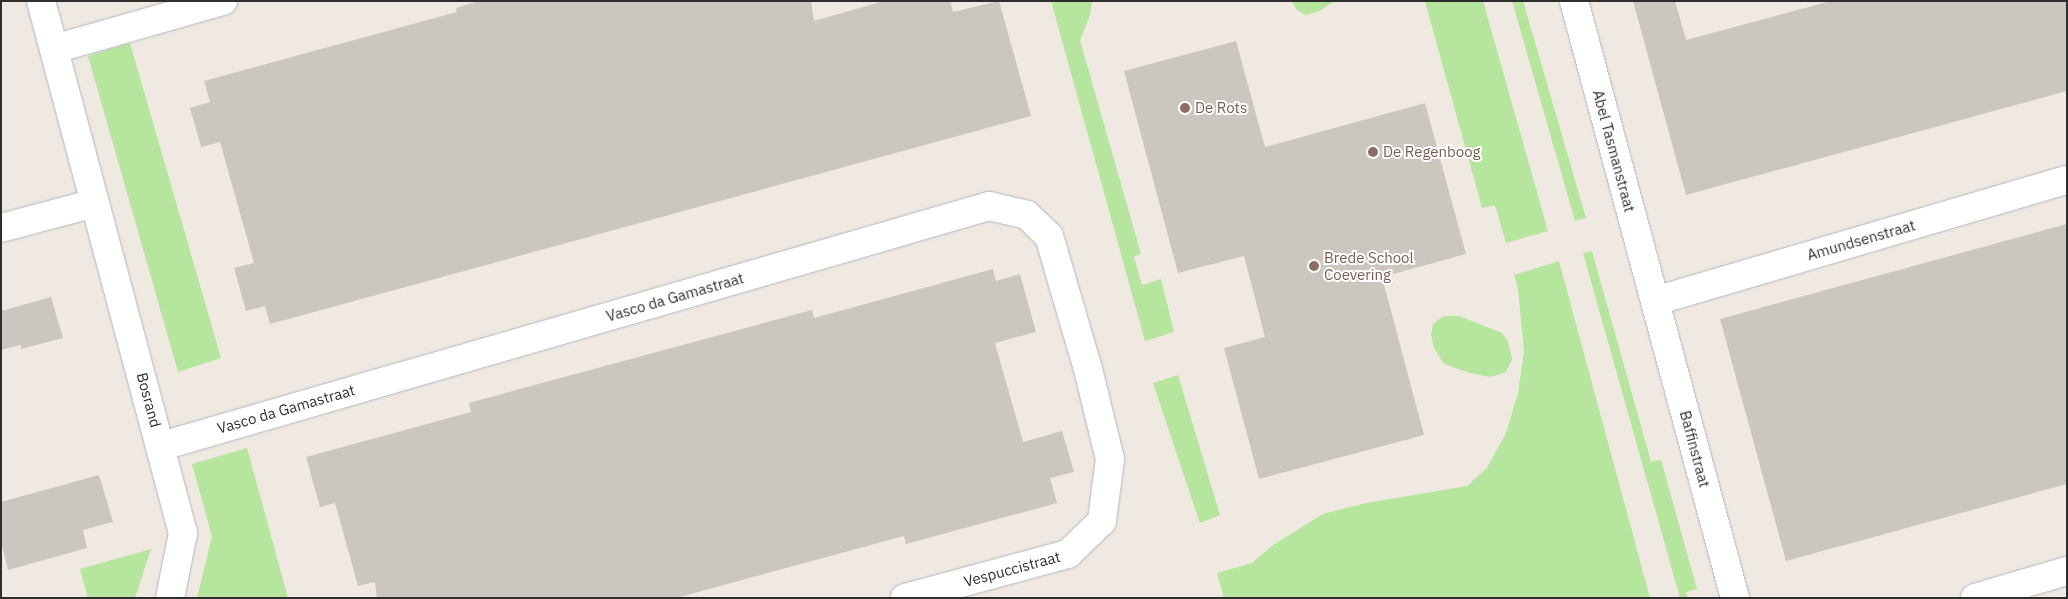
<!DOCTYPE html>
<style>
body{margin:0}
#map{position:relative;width:2068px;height:599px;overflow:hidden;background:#efe9e1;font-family:"IBM Plex Sans",sans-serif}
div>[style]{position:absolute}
.green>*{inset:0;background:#b6e59e}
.building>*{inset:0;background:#cbc7bf}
.roads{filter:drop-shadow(0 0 1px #b4b7c1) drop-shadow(0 0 1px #b4b7c1)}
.minor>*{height:28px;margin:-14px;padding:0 14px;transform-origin:14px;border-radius:14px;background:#fff}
.dots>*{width:14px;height:14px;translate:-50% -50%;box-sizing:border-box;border:2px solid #fff;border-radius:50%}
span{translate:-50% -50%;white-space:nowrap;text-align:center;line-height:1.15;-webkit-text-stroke:4px #fff;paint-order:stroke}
.education-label{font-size:15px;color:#785e54}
.left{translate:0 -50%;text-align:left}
.street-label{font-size:15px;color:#2e2e2e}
.frame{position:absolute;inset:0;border:2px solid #2e2e2e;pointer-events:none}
</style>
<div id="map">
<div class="green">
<i style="clip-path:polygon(1051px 1px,1092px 1px,1090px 15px,1080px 40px,1141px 254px,1134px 257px,1142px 285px,1161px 279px,1174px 332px,1145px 341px)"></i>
<i style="clip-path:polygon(1291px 1px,1335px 1px,1320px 11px,1306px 15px,1297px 10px)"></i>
<i style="clip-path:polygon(1425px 1px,1483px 1px,1548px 231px,1506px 243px,1495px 205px,1482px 208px)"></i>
<i style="clip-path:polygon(1512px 1px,1523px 1px,1586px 218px,1575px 221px)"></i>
<i style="clip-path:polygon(130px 43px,221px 358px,178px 372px,88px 56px)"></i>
<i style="clip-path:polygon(1592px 251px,1651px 462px,1661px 460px,1697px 589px,1686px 592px,1688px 598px,1680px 598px,1583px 253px)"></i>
<i style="clip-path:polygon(1559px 261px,1650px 598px,1224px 598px,1217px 573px,1252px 563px,1273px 545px,1323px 514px,1366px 503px,1467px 486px,1487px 468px,1506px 433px,1518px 393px,1524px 351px,1518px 289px,1514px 275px)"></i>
<i style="clip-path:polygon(1443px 316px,1459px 316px,1502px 333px,1508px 341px,1512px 359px,1506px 372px,1490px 377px,1470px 373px,1444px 364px,1434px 348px,1431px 335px,1433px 324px)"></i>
<i style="clip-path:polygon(1178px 375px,1220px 515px,1200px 523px,1153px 383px)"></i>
<i style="clip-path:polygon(247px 448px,288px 598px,197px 598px,212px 536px,192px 464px)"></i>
<i style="clip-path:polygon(151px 549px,135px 598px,88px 598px,80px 569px)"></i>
</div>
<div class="building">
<i style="clip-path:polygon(479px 1px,811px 1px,814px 21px,884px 1px,950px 1px,953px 12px,999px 1px,1031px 116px,270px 324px,265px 306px,246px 311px,234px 268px,254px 263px,220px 142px,201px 147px,190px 108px,210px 102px,204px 81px,457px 12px,456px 8px)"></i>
<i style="clip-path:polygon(1633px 1px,1675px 1px,1686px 40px,1831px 1px,2067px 1px,2067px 91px,1686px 195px)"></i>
<i style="clip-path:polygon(1236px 41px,1265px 147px,1425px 103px,1466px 254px,1382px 277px,1424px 435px,1259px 479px,1224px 348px,1265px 337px,1244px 256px,1178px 273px,1124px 71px)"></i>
<i style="clip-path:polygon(2067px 224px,2067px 484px,1786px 561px,1720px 319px)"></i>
<i style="clip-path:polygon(993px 269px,996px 281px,1020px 274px,1036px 332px,995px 343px,1023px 442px,1062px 431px,1074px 472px,1050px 478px,1057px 503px,906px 544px,904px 536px,676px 598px,377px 598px,375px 582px,358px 586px,335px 503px,320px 507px,306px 457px,471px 412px,469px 403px,542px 383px,812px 310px,814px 318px)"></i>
<i style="clip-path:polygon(51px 297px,63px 338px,21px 349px,21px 345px,1px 350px,1px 311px)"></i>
<i style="clip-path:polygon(99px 475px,113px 522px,83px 530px,87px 548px,8px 570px,1px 541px,1px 502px)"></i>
</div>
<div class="roads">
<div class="minor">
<i style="left:41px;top:1px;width:551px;rotate:75.06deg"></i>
<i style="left:183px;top:533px;width:66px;rotate:101.3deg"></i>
<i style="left:1574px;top:1px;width:618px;rotate:74.91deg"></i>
<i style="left:54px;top:49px;width:176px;rotate:-15.9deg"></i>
<i style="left:1px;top:228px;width:97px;rotate:-14.9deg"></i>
<i style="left:1655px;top:301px;width:429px;rotate:-16.4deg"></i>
<i style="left:162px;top:446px;width:861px;rotate:-16.18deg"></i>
<i style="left:989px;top:206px;width:39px;rotate:13deg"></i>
<i style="left:1027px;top:215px;width:30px;rotate:44deg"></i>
<i style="left:1049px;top:236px;width:139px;rotate:73.7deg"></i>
<i style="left:1088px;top:369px;width:93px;rotate:76.3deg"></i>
<i style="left:1110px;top:459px;width:63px;rotate:97.4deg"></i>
<i style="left:1102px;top:521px;width:47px;rotate:135.9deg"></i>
<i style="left:1068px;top:554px;width:169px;rotate:164.9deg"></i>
<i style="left:1975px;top:598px;width:96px;rotate:-16.4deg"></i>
</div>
</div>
<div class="dots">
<i style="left:1185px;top:108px;background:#8d6e63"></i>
<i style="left:1373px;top:152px;background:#8d6e63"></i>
<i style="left:1314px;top:266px;background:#8d6e63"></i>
</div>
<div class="education-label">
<span class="left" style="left:1195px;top:108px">De Rots</span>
<span class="left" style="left:1383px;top:152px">De Regenboog</span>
<span class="left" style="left:1324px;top:266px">Brede School<br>Coevering</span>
</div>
<div class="street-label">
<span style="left:1614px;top:151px;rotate:75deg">Abel Tasmanstraat</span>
<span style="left:1861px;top:240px;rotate:-16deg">Amundsenstraat</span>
<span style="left:675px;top:297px;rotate:-16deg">Vasco da Gamastraat</span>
<span style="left:149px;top:400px;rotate:75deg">Bosrand</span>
<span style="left:286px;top:409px;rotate:-16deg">Vasco da Gamastraat</span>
<span style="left:1695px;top:449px;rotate:75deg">Baffinstraat</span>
<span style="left:1012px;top:569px;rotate:-15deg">Vespuccistraat</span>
</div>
<div class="frame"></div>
</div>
